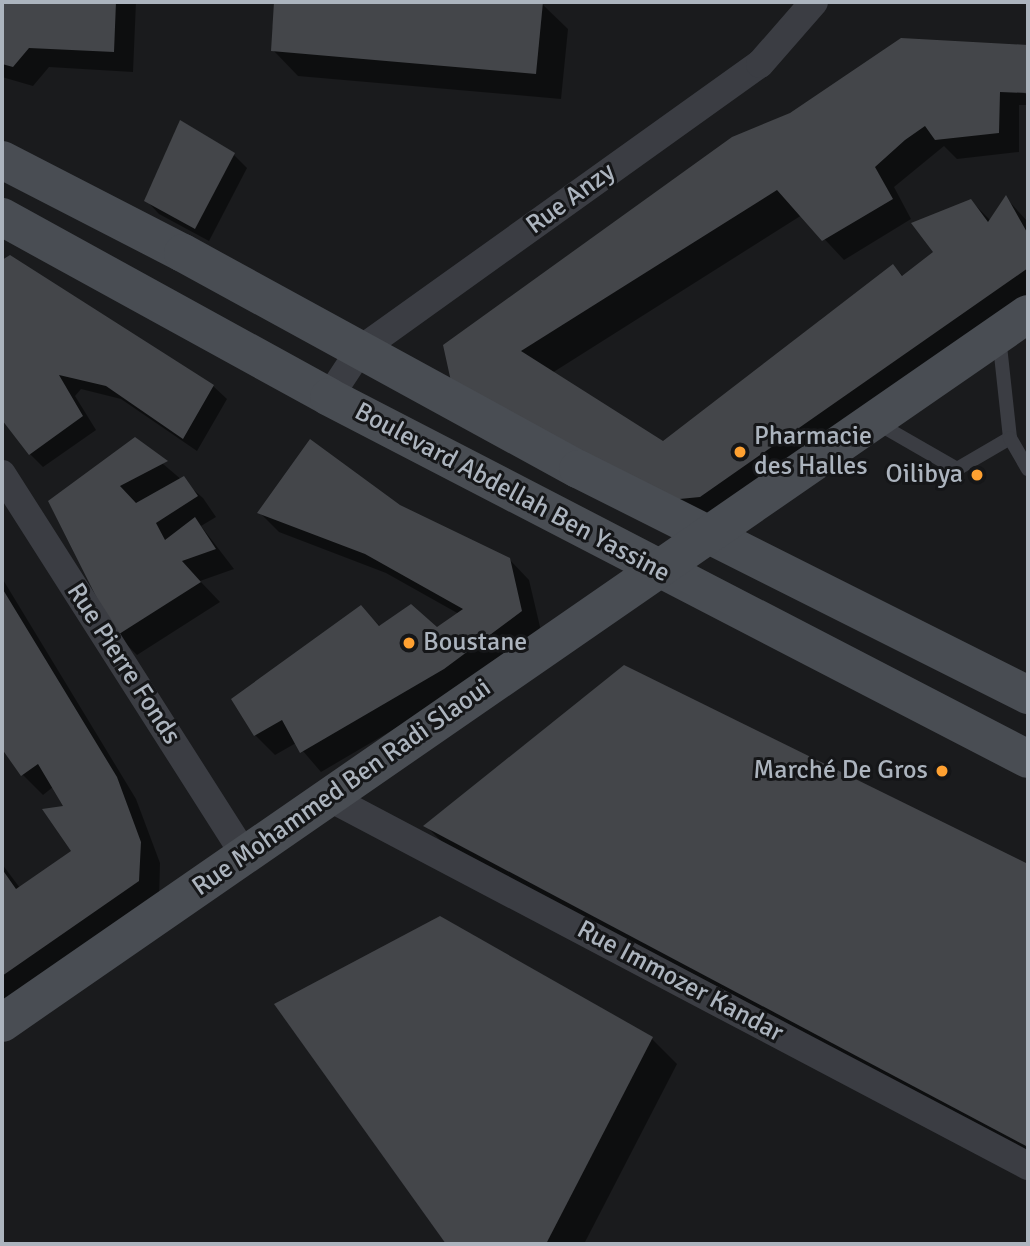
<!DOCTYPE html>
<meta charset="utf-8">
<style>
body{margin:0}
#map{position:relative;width:1030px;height:1246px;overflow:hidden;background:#1a1b1d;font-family:Signika,sans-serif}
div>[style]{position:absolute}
.shadow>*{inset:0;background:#0007}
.building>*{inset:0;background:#44464a}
.lane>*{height:14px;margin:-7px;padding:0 7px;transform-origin:7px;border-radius:7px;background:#3b3d43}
.street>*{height:28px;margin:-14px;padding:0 14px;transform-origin:14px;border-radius:14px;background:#3b3d43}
.secondary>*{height:38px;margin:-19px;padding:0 19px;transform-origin:19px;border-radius:19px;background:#494d53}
.dots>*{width:19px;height:19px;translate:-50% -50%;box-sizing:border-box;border:4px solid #151618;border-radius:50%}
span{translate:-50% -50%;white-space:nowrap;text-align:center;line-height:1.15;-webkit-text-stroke:6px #151618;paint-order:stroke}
.street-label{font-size:26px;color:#acb4be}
.poi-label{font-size:26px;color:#acb4be}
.left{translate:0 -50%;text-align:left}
.right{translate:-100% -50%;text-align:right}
.frame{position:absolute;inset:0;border:4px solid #acb4be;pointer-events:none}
</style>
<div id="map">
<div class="shadow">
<i style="clip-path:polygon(2px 2px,136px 2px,133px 72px,49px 67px,33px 86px,2px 77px)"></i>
<i style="clip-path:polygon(276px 2px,542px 4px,568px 29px,561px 99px,298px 76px,273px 50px)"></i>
<i style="clip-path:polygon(1001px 44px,1028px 47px,1028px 92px,1020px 91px,1028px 95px,1028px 105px,1019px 105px,1019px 152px,957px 159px,944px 146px,894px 187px,911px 219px,844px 260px,802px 215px,552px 373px,663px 444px,818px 322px,823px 327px,820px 320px,893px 266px,904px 277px,936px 252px,971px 201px,991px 221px,1006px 198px,1028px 222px,1028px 302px,726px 521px,676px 527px,453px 385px)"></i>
<i style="clip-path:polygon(234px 155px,247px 168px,209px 241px,159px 214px,146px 200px)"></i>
<i style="clip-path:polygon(10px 257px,213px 386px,227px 399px,197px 451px,121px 399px,81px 389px,75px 396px,96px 430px,43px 467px,30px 454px,2px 417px,2px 262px)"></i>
<i style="clip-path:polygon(135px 440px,203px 498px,216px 517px,201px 526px,234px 569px,200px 581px,220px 602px,137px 655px,117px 635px,51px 502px)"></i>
<i style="clip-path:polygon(399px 506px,509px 559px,529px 580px,541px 631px,464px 688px,321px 772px,296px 743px,275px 755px,255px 735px,361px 608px,381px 627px,437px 629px,459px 614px,386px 573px,279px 532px,260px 513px)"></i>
<i style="clip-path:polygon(2px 578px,136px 799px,160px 863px,159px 901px,2px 1008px,2px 864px,20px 888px,74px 851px,66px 807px,53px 787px,43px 795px,23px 775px,2px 741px)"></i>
<i style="clip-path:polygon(624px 667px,1028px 866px,1028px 1155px,445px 845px,426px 826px)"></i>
<i style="clip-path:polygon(276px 1004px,651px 1038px,677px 1064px,584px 1244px,448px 1244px)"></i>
</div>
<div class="building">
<i style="clip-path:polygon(2px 2px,116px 2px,114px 52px,29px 48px,13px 67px,2px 64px)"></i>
<i style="clip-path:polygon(274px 2px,543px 2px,536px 74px,271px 51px)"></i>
<i style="clip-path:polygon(901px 38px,1028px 45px,1028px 93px,1000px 92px,999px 133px,935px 140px,925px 126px,905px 140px,875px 167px,893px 199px,822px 241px,777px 190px,521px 351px,663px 441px,893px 264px,902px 276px,933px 252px,911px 223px,971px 199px,988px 222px,1006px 195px,1028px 234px,1028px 268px,700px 497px,649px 502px,452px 386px,443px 345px,732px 137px,790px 113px)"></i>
<i style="clip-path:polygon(180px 120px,235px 153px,195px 229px,144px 201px)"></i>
<i style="clip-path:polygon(10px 255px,214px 385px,183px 439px,106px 386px,59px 375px,83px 416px,29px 455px,2px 420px,2px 260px)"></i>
<i style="clip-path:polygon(135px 437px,168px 461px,120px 486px,136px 503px,184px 476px,198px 496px,156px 523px,165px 540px,195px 517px,216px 549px,182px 561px,201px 582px,116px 636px,48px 501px)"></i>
<i style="clip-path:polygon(310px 439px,400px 505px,510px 558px,522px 611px,444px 669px,300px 753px,282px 720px,254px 736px,231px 699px,361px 605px,379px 626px,411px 604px,437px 627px,463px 609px,365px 554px,257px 513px)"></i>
<i style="clip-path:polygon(2px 588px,117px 777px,141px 842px,139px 881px,2px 976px,2px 869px,16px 889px,71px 851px,42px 809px,63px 806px,38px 764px,21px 776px,2px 749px)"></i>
<i style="clip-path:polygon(624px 665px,1028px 864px,1028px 1147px,423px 826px)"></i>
<i style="clip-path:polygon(440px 916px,653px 1037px,546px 1244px,446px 1244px,274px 1004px)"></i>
</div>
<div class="lane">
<i style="left:877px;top:423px;width:92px;rotate:29.9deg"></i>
<i style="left:957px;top:469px;width:61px;rotate:-30.3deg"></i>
<i style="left:1010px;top:438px;width:102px;rotate:-96.2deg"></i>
<i style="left:1010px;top:438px;width:36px;rotate:60deg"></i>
</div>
<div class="street">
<i style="left:329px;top:397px;width:56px;rotate:-56.6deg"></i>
<i style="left:360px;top:350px;width:492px;rotate:-35.6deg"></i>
<i style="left:760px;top:64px;width:82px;rotate:-48.9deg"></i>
<i style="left:2px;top:474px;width:451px;rotate:57.5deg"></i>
<i style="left:332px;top:799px;width:787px;rotate:27.8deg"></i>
</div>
<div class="secondary">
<i style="left:2px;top:160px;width:203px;rotate:27.2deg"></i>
<i style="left:183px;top:253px;width:450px;rotate:28.7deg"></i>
<i style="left:578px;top:469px;width:504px;rotate:26.67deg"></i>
<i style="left:2px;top:217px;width:373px;rotate:28.8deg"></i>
<i style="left:329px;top:397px;width:787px;rotate:27.38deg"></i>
<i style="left:2px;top:1023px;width:1247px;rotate:-34.65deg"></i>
</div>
<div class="dots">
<i style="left:740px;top:452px;background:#ffa131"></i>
<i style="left:977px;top:475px;background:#ffa131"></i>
<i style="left:409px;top:643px;background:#ffa131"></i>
<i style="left:942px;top:771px;background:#ffa131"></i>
</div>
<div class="street-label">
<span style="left:571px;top:199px;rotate:-36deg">Rue Anzy</span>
<span style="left:512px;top:493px;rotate:28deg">Boulevard Abdellah Ben Yassine</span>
<span style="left:123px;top:664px;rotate:57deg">Rue Pierre Fonds</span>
<span style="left:342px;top:788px;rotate:-35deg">Rue Mohammed Ben Radi Slaoui</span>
<span style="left:680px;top:982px;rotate:28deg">Rue Immozer Kandar</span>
</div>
<div class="poi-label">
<span class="left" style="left:754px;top:452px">Pharmacie<br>des Halles</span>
<span class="right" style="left:963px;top:475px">Oilibya</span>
<span class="left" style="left:423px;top:643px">Boustane</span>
<span class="right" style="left:928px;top:771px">Marché De Gros</span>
</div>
<div class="frame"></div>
</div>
